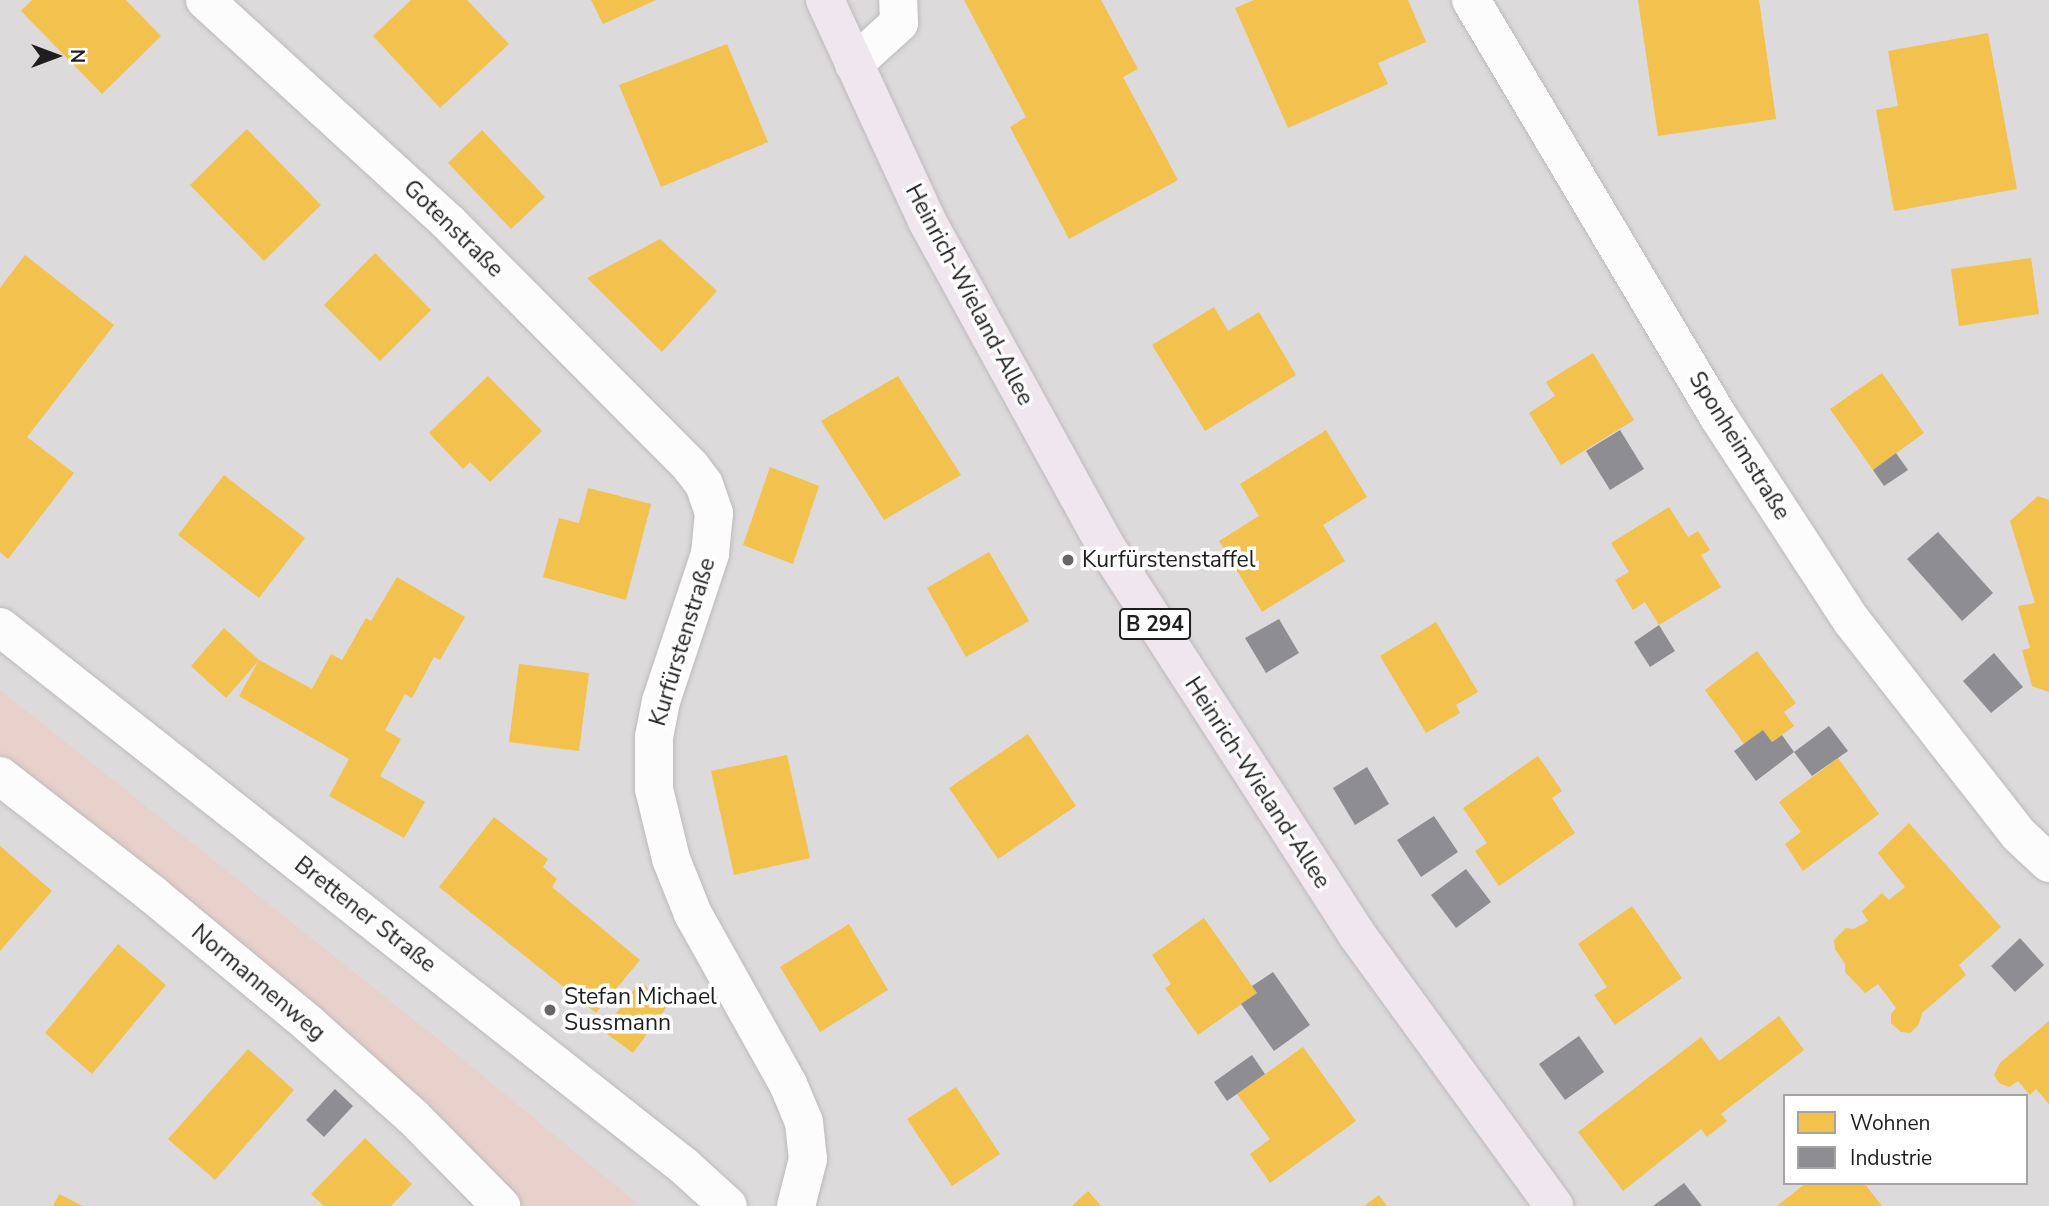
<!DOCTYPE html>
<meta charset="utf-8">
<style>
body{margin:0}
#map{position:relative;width:2049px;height:1206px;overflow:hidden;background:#ede9eb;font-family:"Nunito Sans",sans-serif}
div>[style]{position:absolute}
.residential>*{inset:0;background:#dcdadb}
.grass>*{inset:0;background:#e8d0cb}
.homes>*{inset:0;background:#f2c14e}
.industry>*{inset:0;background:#8d8d92}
.roads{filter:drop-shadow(0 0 2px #bcbabb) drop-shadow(0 0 2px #bcbabb)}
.minor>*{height:38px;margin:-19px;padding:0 19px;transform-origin:19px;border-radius:19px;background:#fcfcfc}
.tertiary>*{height:38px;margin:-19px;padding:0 19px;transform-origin:19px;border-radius:19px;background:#fcfcfc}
.primary>*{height:38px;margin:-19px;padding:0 19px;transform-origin:19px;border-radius:19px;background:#f0e6ed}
.dots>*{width:19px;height:19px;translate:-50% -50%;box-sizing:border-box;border:4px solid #fff;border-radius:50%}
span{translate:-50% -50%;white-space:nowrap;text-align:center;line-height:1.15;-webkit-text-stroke:7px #fff;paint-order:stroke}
.shield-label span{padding:2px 5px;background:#fff;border:2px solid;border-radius:5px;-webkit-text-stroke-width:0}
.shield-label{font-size:21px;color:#1f1f1f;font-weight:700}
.street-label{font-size:23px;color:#1f1f1f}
.poi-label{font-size:23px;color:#1f1f1f}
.left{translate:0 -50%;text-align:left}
.legend{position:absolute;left:1783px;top:1094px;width:245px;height:91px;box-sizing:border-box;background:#fff;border:2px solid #a5a5a5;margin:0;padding:9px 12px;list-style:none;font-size:21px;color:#1f1f1f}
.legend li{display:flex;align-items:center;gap:14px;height:35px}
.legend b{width:35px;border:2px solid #a5a5a5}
.north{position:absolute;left:21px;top:21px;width:70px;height:70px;-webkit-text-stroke:5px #fff;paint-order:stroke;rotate:90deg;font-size:19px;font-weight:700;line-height:28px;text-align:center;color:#1f1f1f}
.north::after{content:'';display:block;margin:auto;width:24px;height:32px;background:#1f1f1f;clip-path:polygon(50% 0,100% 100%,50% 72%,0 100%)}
</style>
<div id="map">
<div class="residential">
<i style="clip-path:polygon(evenodd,0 0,2049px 0,2049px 1206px,0 1206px,0 0,1785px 1096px,2026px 1096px,2026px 1183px,1785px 1183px,1785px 1096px)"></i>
</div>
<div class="grass">
<i style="clip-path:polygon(0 690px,449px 1048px,640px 1206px,520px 1206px,449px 1134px,45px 788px,0 755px)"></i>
</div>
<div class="homes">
<i style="clip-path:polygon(32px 0,126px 0,161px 36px,102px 94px,21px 11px)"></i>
<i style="clip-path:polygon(411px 0,467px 0,509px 44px,440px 108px,373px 36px)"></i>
<i style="clip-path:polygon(591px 0,656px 0,603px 24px)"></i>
<i style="clip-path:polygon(964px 0,1101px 0,1138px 69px,1123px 77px,1178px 180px,1069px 239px,1010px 127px,1026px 117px)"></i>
<i style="clip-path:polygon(1254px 0,1408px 0,1426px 42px,1378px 63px,1388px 84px,1288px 128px,1235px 8px)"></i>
<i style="clip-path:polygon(1638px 0,1759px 0,1776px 119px,1658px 136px)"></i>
<i style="clip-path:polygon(1988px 33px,2017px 189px,1894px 211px,1876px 110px,1898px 106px,1888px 51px)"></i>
<i style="clip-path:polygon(727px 44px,768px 142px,661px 187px,619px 85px)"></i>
<i style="clip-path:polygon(247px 129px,321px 205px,264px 261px,190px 185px)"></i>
<i style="clip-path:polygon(482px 130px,545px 197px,511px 229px,448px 163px)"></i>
<i style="clip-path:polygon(660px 239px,717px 291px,662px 352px,587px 278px)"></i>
<i style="clip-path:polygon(375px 253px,431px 310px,380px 361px,324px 305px)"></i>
<i style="clip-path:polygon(25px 255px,114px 325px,27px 437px,74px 473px,8px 559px,0 552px,0 288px)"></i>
<i style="clip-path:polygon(2031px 258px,2039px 314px,1959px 326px,1951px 269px)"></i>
<i style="clip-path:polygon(1214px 307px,1228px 331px,1259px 312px,1296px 375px,1205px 431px,1152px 345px)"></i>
<i style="clip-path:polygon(1593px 353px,1634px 420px,1561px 465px,1529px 413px,1555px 396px,1546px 382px)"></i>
<i style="clip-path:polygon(1882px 373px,1924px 433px,1873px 470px,1830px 409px)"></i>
<i style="clip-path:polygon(488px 376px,542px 431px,490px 482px,470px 462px,463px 469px,429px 433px)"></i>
<i style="clip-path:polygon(898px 376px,961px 475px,884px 520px,821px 421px)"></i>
<i style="clip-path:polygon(1326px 430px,1367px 497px,1323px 525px,1345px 561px,1262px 612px,1219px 541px,1259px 516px,1240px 484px)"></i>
<i style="clip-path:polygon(770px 467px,819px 486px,793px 564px,743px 545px)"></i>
<i style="clip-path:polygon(224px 475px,305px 538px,259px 598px,178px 535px)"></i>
<i style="clip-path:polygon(588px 488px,651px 504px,626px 600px,543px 577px,559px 518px,579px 523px)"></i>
<i style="clip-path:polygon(2038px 496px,2049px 500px,2049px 692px,2032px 686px,2022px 650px,2030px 648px,2018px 606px,2035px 603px,2010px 521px)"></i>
<i style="clip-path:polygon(1669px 507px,1688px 537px,1698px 531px,1710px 550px,1701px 555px,1721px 587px,1659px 625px,1645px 602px,1633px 610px,1615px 580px,1629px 572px,1611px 543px)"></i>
<i style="clip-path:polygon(989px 552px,1029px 621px,966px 657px,927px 588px)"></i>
<i style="clip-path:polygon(397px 577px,465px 617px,440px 660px,434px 657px,412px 698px,405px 694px,385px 730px,401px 739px,380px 776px,425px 802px,404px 838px,329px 796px,349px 759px,239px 696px,259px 660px,312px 689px,331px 654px,342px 660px,366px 618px,371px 621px)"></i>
<i style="clip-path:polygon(1436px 622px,1478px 692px,1456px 705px,1460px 713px,1426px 733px,1380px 656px)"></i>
<i style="clip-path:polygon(224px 628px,259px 660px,226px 698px,191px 666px)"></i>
<i style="clip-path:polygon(1757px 651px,1796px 703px,1784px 712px,1794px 726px,1772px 742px,1763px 730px,1744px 744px,1705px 690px)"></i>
<i style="clip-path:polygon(519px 664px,589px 673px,579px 751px,509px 742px)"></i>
<i style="clip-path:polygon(1028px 734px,1076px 806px,998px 859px,949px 788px)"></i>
<i style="clip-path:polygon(787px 755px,810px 858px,734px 875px,711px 771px)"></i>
<i style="clip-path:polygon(1538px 756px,1562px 791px,1552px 798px,1575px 833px,1499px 886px,1475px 851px,1487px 843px,1463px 808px)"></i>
<i style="clip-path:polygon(1838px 758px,1879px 814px,1803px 871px,1785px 844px,1801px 832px,1779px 802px)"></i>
<i style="clip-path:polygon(494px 817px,548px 859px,543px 867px,557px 879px,552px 887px,640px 960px,596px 1013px,439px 887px)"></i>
<i style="clip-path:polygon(1909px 823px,2001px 927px,1959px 965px,1966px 975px,1922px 1013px,1919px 1024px,1910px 1033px,1901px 1032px,1891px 1023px,1891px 1014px,1896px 1008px,1878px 984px,1865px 993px,1845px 972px,1845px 964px,1835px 949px,1834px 940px,1846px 928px,1854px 929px,1868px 921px,1862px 911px,1882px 893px,1889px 900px,1905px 887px,1878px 853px)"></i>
<i style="clip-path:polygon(0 846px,52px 891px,0 951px)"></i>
<i style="clip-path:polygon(1632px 906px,1682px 978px,1615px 1025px,1594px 995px,1607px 987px,1578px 944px)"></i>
<i style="clip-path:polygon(1204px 918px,1257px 993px,1198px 1035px,1165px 988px,1171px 984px,1152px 955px)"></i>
<i style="clip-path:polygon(849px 924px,888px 990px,820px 1032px,780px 967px)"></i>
<i style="clip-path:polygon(118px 944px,166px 985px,92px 1074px,45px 1033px)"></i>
<i style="clip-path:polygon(640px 982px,669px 1004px,633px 1053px,603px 1031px)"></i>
<i style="clip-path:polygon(1779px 1016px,1804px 1050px,1721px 1114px,1727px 1121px,1707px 1137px,1701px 1129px,1623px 1191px,1578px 1132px,1701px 1037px,1719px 1061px)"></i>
<i style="clip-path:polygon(2049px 1021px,2049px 1104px,2036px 1089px,2030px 1095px,2018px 1081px,2009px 1087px,1999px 1083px,1994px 1075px,2000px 1063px)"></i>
<i style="clip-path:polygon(1303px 1047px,1356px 1121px,1270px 1183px,1250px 1154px,1270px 1139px,1237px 1094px)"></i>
<i style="clip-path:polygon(248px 1049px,294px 1090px,215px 1180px,168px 1139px)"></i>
<i style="clip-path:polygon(956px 1087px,1000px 1154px,952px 1186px,907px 1119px)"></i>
<i style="clip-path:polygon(365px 1138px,412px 1184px,391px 1206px,324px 1206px,311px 1194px)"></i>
<i style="clip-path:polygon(1806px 1183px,1864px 1183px,1882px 1206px,1777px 1206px)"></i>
<i style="clip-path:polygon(1088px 1191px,1101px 1206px,1072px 1206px)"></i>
<i style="clip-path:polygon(59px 1194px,83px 1206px,53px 1206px)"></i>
<i style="clip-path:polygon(1379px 1195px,1387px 1206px,1364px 1206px)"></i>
</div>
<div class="industry">
<i style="clip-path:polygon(1620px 430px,1644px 469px,1610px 490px,1586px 451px)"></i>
<i style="clip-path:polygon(1896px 453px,1908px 470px,1884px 486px,1873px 470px)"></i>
<i style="clip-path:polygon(1938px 532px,1993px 593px,1962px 621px,1907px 559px)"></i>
<i style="clip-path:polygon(1279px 619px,1299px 653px,1266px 673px,1245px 638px)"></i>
<i style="clip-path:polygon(1659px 625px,1675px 651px,1650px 667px,1634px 642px)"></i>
<i style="clip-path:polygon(1994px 653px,2023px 687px,1991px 713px,1963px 681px)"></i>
<i style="clip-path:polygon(1829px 726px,1848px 751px,1812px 776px,1794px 752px)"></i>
<i style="clip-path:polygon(1763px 730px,1772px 742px,1782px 735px,1794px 752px,1756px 781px,1734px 751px)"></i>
<i style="clip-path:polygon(1367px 767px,1389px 804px,1355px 825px,1333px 788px)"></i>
<i style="clip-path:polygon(1434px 816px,1458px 852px,1421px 877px,1397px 840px)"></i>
<i style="clip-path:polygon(1466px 869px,1491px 902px,1456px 928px,1431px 895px)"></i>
<i style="clip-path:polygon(2020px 938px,2044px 965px,2015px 992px,1991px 966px)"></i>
<i style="clip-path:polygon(1273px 972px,1310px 1025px,1274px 1051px,1241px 1004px,1257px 993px,1252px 986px)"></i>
<i style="clip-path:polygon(1579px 1036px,1604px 1072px,1565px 1100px,1539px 1064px)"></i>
<i style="clip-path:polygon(1252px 1055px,1265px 1074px,1227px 1101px,1214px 1082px)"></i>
<i style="clip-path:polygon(335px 1089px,353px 1106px,324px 1137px,306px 1120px)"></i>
<i style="clip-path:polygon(1684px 1183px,1702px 1206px,1653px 1206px)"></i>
</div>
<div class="roads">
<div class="minor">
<i style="left:205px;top:0;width:329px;rotate:42.4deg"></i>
<i style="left:448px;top:222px;width:345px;rotate:45.2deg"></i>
<i style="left:691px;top:467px;width:21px;rotate:53deg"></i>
<i style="left:704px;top:484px;width:31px;rotate:71deg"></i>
<i style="left:714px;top:513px;width:41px;rotate:95.6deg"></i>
<i style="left:710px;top:554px;width:155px;rotate:108.4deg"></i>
<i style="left:661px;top:701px;width:37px;rotate:101deg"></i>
<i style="left:654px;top:737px;width:52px;rotate:90deg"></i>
<i style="left:654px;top:789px;width:72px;rotate:76.3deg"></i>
<i style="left:671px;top:859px;width:59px;rotate:68.2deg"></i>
<i style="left:693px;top:914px;width:195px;rotate:60.8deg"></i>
<i style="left:788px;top:1084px;width:41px;rotate:67.2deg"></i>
<i style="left:804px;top:1122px;width:37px;rotate:84deg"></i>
<i style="left:808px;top:1159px;width:49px;rotate:104.3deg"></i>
<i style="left:1471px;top:0;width:484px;rotate:59.3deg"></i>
<i style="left:1718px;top:416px;width:244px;rotate:56.9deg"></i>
<i style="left:1851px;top:620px;width:273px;rotate:52deg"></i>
<i style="left:2019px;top:835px;width:41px;rotate:43deg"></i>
<i style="left:854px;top:64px;width:61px;rotate:-42.3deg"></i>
<i style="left:899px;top:23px;width:23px;rotate:-92deg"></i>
<i style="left:0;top:776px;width:192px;rotate:37.8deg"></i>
<i style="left:152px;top:894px;width:204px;rotate:39.6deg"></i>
<i style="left:309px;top:1024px;width:138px;rotate:41.8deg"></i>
<i style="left:412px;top:1116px;width:127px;rotate:45.3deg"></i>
</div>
<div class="tertiary">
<i style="left:0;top:627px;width:871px;rotate:38.24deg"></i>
<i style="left:684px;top:1166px;width:59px;rotate:42.3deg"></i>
</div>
<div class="primary">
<i style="left:825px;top:0;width:243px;rotate:65.2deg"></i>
<i style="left:927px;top:221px;width:370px;rotate:61.2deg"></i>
<i style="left:1105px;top:545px;width:461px;rotate:57.1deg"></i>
<i style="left:1355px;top:932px;width:339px;rotate:54deg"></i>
</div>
</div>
<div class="dots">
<i style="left:1068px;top:560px;background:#676666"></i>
<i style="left:550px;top:1010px;background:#676666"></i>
</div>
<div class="shield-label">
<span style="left:1155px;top:624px">B 294</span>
</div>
<div class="street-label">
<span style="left:453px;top:229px;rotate:44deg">Gotenstraße</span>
<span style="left:969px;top:295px;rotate:62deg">Heinrich-Wieland-Allee</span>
<span style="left:1739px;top:446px;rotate:58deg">Sponheimstraße</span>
<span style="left:683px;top:642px;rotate:-73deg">Kurfürstenstraße</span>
<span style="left:1257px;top:783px;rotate:57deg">Heinrich-Wieland-Allee</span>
<span style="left:365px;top:915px;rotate:38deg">Brettener Straße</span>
<span style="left:258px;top:983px;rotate:40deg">Normannenweg</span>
</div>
<div class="poi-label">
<span class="left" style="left:1082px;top:560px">Kurfürstenstaffel</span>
<span class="left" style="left:564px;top:1010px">Stefan Michael<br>Sussmann</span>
</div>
<ul class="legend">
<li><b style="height:19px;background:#f2c14e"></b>Wohnen</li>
<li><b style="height:19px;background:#8d8d92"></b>Industrie</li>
</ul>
<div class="north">N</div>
</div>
